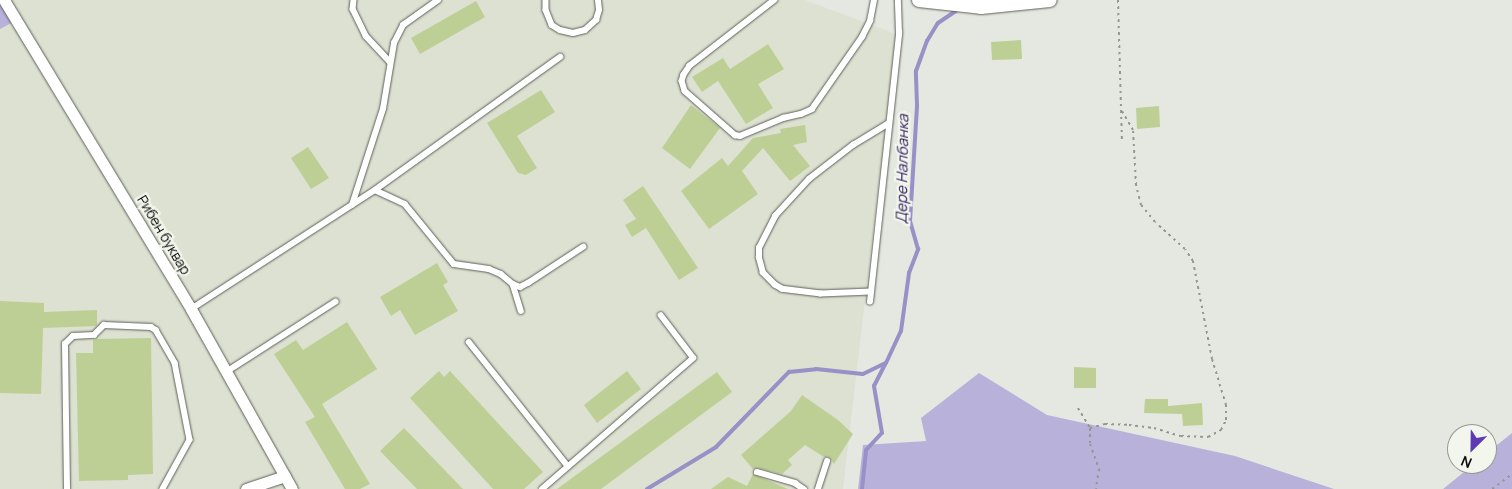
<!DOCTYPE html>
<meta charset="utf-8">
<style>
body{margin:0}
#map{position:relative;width:1512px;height:489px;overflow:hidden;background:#e5e8e0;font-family:Manrope,sans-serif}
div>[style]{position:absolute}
.built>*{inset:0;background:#dce1d1}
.green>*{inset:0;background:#b8b2db}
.stream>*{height:4px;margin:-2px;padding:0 2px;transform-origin:2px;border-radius:2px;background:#9890c6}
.building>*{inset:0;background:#becf96}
.path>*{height:2px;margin-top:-1px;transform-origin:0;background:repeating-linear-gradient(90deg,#949690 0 2.5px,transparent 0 6.5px)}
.roads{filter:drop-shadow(0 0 1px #5d5f58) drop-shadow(0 0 1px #5d5f58)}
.service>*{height:5.5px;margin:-2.75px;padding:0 2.75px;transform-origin:2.75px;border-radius:2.75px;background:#fff}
.minor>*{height:11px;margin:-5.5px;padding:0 5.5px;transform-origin:5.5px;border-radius:5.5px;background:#fff}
.tertiary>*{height:14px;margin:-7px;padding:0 7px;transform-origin:7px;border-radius:7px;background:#fff}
span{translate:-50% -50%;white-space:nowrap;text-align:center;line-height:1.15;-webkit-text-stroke:4.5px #f3f6ed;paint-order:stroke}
.street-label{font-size:14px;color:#0c0c0a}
.water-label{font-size:15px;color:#312060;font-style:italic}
.north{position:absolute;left:1447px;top:424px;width:50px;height:50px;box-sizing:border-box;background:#f3f6ed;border:1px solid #979892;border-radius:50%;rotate:203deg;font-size:14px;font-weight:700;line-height:20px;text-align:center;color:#0c0c0a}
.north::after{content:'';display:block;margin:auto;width:18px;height:22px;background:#5e3bb4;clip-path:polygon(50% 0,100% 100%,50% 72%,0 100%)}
</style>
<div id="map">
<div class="built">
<i style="clip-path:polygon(0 0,805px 0,896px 34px,843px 489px,0 489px)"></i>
</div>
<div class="green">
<i style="clip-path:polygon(0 0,15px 21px,0 29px)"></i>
<i style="clip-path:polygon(979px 373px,1047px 415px,1235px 456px,1334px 489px,858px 489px,863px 445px,926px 441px,921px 418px)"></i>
<i style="clip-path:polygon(1512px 433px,1512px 489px,1443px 489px,1474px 464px,1487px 464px,1487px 453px)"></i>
</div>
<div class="stream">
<i style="left:647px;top:489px;width:81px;rotate:-31.3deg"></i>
<i style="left:716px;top:447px;width:105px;rotate:-45.8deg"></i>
<i style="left:789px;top:372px;width:27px;rotate:-6deg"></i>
<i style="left:816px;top:369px;width:47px;rotate:6.1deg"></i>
<i style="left:863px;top:374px;width:25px;rotate:-26deg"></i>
<i style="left:886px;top:363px;width:35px;rotate:-65deg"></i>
<i style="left:901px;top:331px;width:59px;rotate:-82.1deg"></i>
<i style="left:909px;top:273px;width:26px;rotate:-69deg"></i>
<i style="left:918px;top:249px;width:29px;rotate:-106deg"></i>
<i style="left:910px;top:221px;width:116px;rotate:-86.5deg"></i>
<i style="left:917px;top:105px;width:34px;rotate:-92deg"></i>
<i style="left:916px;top:71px;width:32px;rotate:-70deg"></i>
<i style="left:927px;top:41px;width:21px;rotate:-59deg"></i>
<i style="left:938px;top:23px;width:25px;rotate:-34deg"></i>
<i style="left:862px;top:489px;width:39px;rotate:-84deg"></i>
<i style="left:866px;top:450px;width:23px;rotate:-47deg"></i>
<i style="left:882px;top:433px;width:48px;rotate:-99.7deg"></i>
<i style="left:874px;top:386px;width:25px;rotate:-63deg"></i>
</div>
<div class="building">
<i style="clip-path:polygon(476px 1px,485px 17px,420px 54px,411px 38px)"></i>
<i style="clip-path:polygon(1021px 40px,1022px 59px,992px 60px,991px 42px)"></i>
<i style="clip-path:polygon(768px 44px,784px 69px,758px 84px,773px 108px,746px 124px,718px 81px,702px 92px,692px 77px,723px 58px,730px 69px)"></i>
<i style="clip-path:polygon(541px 90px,555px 112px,517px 136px,537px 168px,526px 175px,518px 173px,487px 123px)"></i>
<i style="clip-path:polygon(691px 105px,720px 128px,690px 169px,662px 148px)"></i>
<i style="clip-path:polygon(1159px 106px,1160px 127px,1137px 129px,1136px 108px)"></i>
<i style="clip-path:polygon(805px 125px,807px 142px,793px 145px,810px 166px,790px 181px,763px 148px,742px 171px,758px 194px,709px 229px,681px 191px,722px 158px,728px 166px,753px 138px,781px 133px,780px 129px)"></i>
<i style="clip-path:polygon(308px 147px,329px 178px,311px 189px,291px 158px)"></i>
<i style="clip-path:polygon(643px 186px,698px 268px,679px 280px,646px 228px,632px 237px,625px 225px,636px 219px,623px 200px)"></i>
<i style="clip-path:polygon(437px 263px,448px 282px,443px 285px,458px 311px,415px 335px,400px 310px,391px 316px,380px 297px)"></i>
<i style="clip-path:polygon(0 301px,44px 303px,44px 312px,97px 310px,97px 326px,43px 328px,41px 394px,0 393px)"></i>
<i style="clip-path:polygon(347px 322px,377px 369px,322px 404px,370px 484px,360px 489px,345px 489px,305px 422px,315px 417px,274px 354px,296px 340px,303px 350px)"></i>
<i style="clip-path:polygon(151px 338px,153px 474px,128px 475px,128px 480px,79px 481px,76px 353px,93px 353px,93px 340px,97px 339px)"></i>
<i style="clip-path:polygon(1074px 367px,1096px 368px,1096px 388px,1074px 388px)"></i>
<i style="clip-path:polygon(439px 371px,444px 377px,450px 371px,543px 472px,524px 489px,493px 489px,410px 398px)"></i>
<i style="clip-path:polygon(627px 371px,641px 389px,597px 423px,584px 405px)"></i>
<i style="clip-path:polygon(717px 372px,732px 392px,601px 489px,557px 489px)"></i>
<i style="clip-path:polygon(802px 395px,838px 420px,853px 434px,834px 464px,829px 457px,824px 457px,805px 445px,788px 460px,792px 465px,782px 474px,758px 468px,753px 469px,741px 455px,791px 411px)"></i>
<i style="clip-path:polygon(1145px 399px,1168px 399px,1168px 406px,1202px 403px,1203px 425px,1183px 426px,1182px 414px,1144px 413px)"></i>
<i style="clip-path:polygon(404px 428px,463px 489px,417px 489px,380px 451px)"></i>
<i style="clip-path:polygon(753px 474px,788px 489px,711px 489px,728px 477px,747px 486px)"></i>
</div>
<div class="path">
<i style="left:1118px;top:0;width:141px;rotate:88.4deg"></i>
<i style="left:1078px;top:408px;width:23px;rotate:59deg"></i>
<i style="left:1090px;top:428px;width:16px;rotate:90deg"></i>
<i style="left:1090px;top:444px;width:27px;rotate:70deg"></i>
<i style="left:1099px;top:469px;width:20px;rotate:99deg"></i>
<i style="left:1090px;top:428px;width:16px;rotate:-15deg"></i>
<i style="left:1105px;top:424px;width:24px;rotate:2deg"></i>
<i style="left:1129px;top:425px;width:25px;rotate:7deg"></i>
<i style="left:1154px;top:428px;width:28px;rotate:17deg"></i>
<i style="left:1181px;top:436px;width:27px;rotate:2deg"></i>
<i style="left:1208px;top:437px;width:15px;rotate:-28deg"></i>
<i style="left:1221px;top:430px;width:11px;rotate:-63deg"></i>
<i style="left:1226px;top:420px;width:15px;rotate:-90deg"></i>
<i style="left:1226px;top:405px;width:48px;rotate:-106.9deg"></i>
<i style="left:1212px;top:359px;width:100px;rotate:-101deg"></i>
<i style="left:1193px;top:261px;width:14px;rotate:-124deg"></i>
<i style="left:1185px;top:249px;width:40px;rotate:-138deg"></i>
<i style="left:1155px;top:222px;width:22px;rotate:-129deg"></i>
<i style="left:1141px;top:205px;width:21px;rotate:-104deg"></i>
<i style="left:1136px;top:185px;width:55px;rotate:-93.1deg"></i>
<i style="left:1133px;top:130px;width:22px;rotate:-120deg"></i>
<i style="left:1492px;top:489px;width:25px;rotate:-37deg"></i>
</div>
<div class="roads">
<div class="service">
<i style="left:354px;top:0;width:9px;rotate:96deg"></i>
<i style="left:353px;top:9px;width:30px;rotate:64deg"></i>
<i style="left:366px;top:36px;width:35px;rotate:47deg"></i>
<i style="left:546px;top:0;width:10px;rotate:90deg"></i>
<i style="left:546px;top:10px;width:16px;rotate:68deg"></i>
<i style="left:552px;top:25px;width:9px;rotate:32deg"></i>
<i style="left:560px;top:30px;width:13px;rotate:13deg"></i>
<i style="left:573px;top:33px;width:12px;rotate:-14deg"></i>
<i style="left:585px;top:30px;width:15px;rotate:-42deg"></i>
<i style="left:596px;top:20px;width:10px;rotate:-73deg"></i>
<i style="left:599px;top:10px;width:10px;rotate:-96deg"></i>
<i style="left:775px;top:0;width:108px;rotate:142.2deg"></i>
<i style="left:690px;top:66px;width:11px;rotate:124deg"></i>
<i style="left:684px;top:75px;width:6px;rotate:108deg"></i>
<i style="left:682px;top:81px;width:10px;rotate:73deg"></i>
<i style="left:685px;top:91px;width:67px;rotate:41.3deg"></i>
<i style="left:735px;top:135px;width:5px;rotate:11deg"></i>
<i style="left:740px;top:136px;width:47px;rotate:-22.7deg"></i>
<i style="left:783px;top:118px;width:18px;rotate:-13deg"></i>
<i style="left:801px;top:114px;width:12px;rotate:-24deg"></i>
<i style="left:812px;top:109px;width:88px;rotate:-55.2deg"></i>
<i style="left:862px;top:37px;width:18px;rotate:-63deg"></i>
<i style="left:870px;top:21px;width:21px;rotate:-79deg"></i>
<i style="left:375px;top:190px;width:33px;rotate:25deg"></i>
<i style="left:405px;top:204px;width:77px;rotate:50.8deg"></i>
<i style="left:454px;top:264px;width:35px;rotate:8deg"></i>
<i style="left:489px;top:269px;width:13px;rotate:23deg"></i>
<i style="left:501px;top:274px;width:16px;rotate:40deg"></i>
<i style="left:513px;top:284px;width:28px;rotate:73deg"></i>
<i style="left:352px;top:205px;width:101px;rotate:-72.1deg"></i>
<i style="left:383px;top:109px;width:67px;rotate:-80.5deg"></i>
<i style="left:394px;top:43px;width:20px;rotate:-63deg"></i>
<i style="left:403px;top:25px;width:43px;rotate:-35.5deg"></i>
<i style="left:513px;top:284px;width:8px;rotate:23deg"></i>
<i style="left:520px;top:287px;width:9px;rotate:-27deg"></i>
<i style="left:528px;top:283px;width:66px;rotate:-33.2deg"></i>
<i style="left:871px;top:292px;width:50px;rotate:177.7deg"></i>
<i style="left:821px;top:294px;width:39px;rotate:-173deg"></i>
<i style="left:782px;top:289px;width:8px;rotate:-150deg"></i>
<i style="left:775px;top:285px;width:17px;rotate:-135deg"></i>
<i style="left:763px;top:273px;width:16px;rotate:-105deg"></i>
<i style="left:759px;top:258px;width:10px;rotate:-90deg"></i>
<i style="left:759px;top:248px;width:36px;rotate:-63deg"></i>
<i style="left:775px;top:216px;width:50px;rotate:-47.4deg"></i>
<i style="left:809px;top:179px;width:56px;rotate:-37.7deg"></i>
<i style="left:853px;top:145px;width:42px;rotate:-31.4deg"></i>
<i style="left:870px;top:302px;width:271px;rotate:-83.8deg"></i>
<i style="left:899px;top:33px;width:33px;rotate:-92deg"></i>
<i style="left:191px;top:309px;width:219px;rotate:-32.9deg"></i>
<i style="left:375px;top:190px;width:228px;rotate:-35.7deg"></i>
<i style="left:469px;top:342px;width:159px;rotate:51.4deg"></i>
<i style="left:226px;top:372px;width:130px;rotate:-32.7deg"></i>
<i style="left:757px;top:472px;width:40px;rotate:16deg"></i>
<i style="left:795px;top:483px;width:11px;rotate:34deg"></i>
<i style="left:67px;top:489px;width:145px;rotate:-90.8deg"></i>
<i style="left:65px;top:344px;width:11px;rotate:-45deg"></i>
<i style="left:73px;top:336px;width:21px;rotate:-3deg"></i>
<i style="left:94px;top:335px;width:14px;rotate:-45deg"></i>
<i style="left:104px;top:325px;width:47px;rotate:2.4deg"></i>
<i style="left:151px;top:327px;width:6px;rotate:31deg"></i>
<i style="left:156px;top:330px;width:38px;rotate:60deg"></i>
<i style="left:175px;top:363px;width:78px;rotate:79deg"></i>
<i style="left:190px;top:440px;width:56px;rotate:118.9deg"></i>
<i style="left:542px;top:489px;width:200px;rotate:-40.9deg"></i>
<i style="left:693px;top:358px;width:53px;rotate:-127.3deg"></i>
<i style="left:818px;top:489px;width:29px;rotate:-72deg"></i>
</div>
<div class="minor">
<i style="left:4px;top:0;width:361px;rotate:58.8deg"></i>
<i style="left:191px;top:309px;width:206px;rotate:60.7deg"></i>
<i style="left:246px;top:489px;width:41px;rotate:-18.4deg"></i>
</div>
<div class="tertiary">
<i style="left:919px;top:0;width:62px;rotate:6.4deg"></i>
<i style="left:981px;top:7px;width:69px;rotate:-5.8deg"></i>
</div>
</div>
<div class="street-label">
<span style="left:164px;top:235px;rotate:59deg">Рибен буквар</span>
</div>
<div class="water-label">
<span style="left:902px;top:169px;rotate:-89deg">Дере Налбанка</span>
</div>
<div class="north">N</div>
</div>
